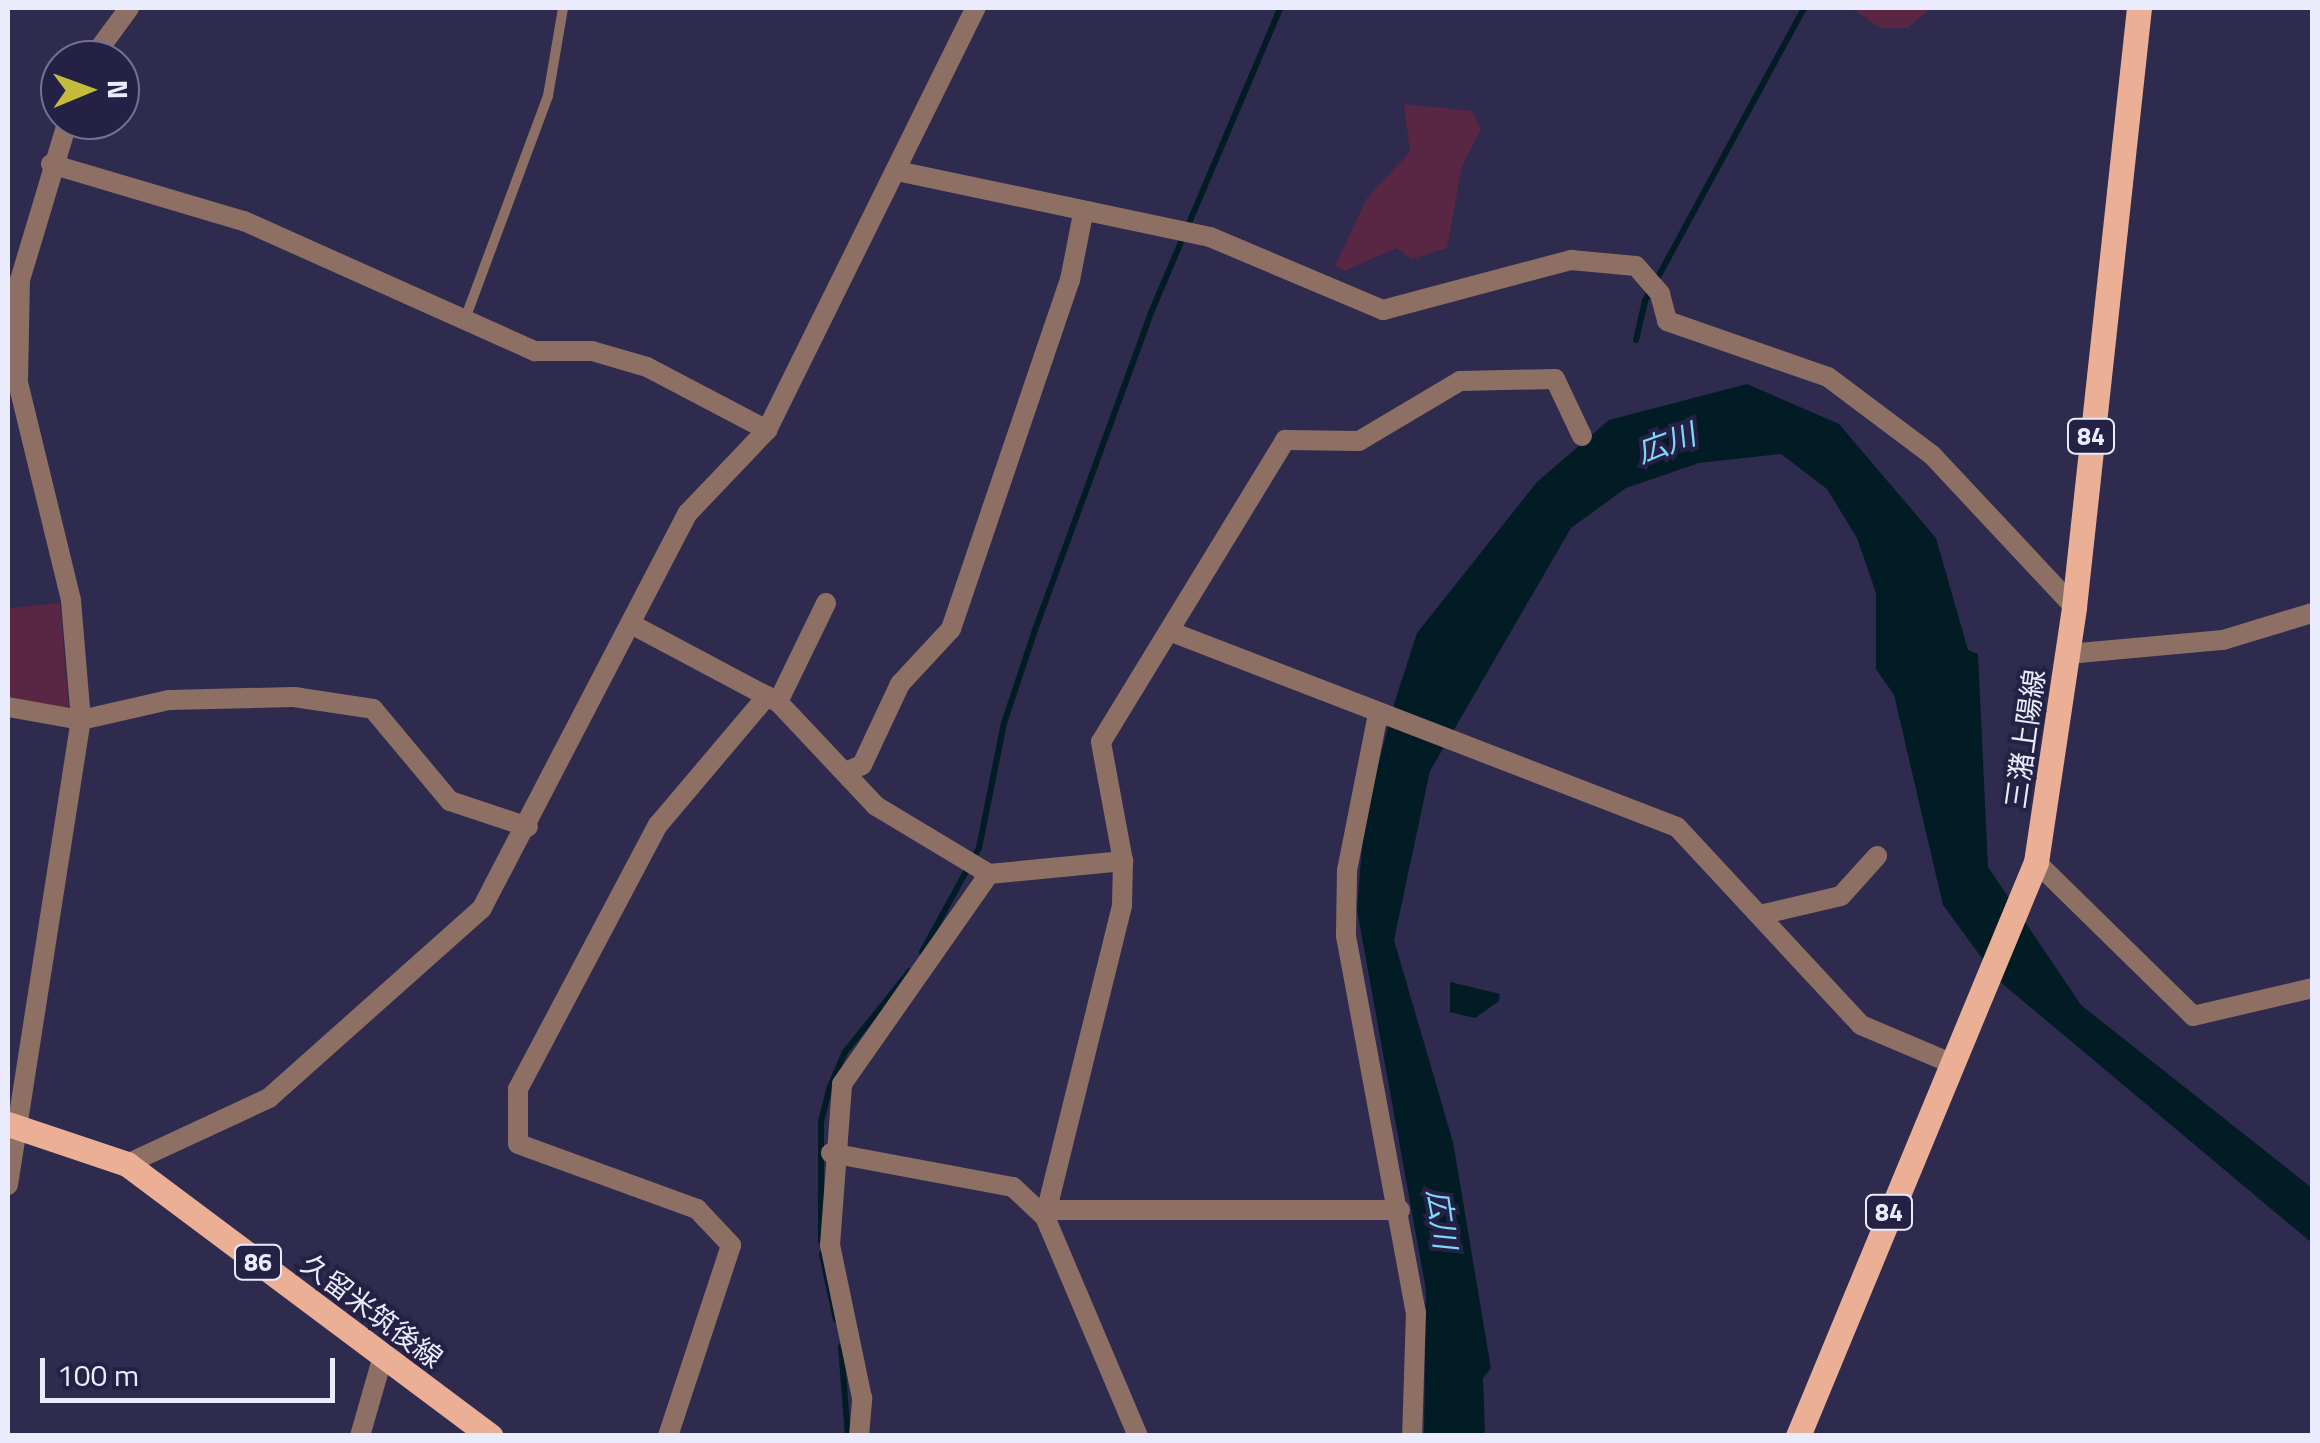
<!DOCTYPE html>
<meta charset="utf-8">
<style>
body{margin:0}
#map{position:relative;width:2320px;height:1443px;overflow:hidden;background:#2e2b4f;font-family:"Titillium Web","Noto Sans JP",sans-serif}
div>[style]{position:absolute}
.green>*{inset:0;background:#592644}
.water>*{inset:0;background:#021c25}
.stream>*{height:6px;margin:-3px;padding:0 3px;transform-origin:3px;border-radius:3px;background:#021c25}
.lane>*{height:10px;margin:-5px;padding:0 5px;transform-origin:5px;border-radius:5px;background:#8d7063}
.street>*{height:20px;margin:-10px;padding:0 10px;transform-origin:10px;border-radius:10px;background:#8d7063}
.primary>*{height:25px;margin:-12.5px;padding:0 12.5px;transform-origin:12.5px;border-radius:12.5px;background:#eaaf94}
span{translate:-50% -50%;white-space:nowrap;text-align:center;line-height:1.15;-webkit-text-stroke:8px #242144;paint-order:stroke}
.shield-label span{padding:2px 8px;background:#242144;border:2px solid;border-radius:8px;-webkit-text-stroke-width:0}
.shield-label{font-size:25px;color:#ebebfe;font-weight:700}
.street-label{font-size:28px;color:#ebebfe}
.water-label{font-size:30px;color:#7fd8fc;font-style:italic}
.frame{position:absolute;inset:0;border:10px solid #ebebfe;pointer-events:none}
.north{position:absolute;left:40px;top:40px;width:100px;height:100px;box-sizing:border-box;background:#242144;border:2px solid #74728e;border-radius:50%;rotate:89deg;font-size:28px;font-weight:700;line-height:40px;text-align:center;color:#ebebfe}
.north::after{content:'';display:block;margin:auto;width:35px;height:45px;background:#c4bc3d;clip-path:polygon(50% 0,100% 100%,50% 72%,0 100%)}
.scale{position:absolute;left:40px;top:1358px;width:295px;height:45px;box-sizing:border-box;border:5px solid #ebebfe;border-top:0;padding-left:12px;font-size:30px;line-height:35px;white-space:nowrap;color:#ebebfe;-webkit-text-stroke:8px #242144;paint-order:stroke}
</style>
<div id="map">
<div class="green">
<i style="clip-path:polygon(1852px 8px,1931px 8px,1908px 28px,1880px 28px)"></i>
<i style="clip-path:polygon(1404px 104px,1472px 111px,1481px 129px,1462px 166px,1447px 248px,1412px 259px,1396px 248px,1344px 271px,1335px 266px,1367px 198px,1410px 152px)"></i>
<i style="clip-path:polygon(60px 603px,69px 711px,8px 702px,8px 608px)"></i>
</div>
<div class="water">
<i style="clip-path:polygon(1747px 384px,1839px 424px,1936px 538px,1968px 650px,1978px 654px,1988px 867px,2081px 1005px,2312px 1188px,2312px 1243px,1998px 980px,1943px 905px,1894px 695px,1876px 669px,1876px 593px,1857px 538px,1827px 489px,1781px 454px,1699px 463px,1626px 488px,1571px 528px,1430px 771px,1394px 940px,1453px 1142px,1491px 1368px,1483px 1378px,1485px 1435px,1424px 1435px,1426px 1290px,1357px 910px,1364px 822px,1393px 707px,1417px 633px,1537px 482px,1609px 420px)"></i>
<i style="clip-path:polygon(1450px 982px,1500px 994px,1499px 1001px,1475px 1018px,1450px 1012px)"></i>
</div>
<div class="stream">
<i style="left:1636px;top:340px;width:40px;rotate:-77deg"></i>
<i style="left:1645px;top:301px;width:333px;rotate:-61.5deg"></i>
<i style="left:922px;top:952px;width:119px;rotate:-61.3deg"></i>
<i style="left:979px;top:848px;width:127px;rotate:-78.7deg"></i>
<i style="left:1004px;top:723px;width:98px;rotate:-71.6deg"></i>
<i style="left:1035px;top:630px;width:335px;rotate:-69.9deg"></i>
<i style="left:1150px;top:315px;width:333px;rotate:-67deg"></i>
<i style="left:821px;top:1241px;width:119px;rotate:-90deg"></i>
<i style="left:821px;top:1122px;width:36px;rotate:-76deg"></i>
<i style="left:830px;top:1087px;width:38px;rotate:-67deg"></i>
<i style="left:845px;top:1052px;width:104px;rotate:-51.3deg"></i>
<i style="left:822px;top:1254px;width:67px;rotate:78deg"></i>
<i style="left:841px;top:1347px;width:89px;rotate:85.5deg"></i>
</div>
<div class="lane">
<i style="left:465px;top:319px;width:238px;rotate:-69.6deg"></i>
<i style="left:548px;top:96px;width:89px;rotate:-80.3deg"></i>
</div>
<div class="street">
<i style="left:91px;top:60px;width:64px;rotate:-53.8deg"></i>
<i style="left:51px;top:164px;width:201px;rotate:16.5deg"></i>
<i style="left:244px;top:221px;width:319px;rotate:24.1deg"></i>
<i style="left:535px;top:351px;width:57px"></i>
<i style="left:592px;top:351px;width:57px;rotate:16.2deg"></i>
<i style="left:647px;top:367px;width:136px;rotate:27.7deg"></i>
<i style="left:897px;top:171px;width:320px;rotate:11.9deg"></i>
<i style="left:1210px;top:237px;width:188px;rotate:22.9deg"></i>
<i style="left:1383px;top:310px;width:195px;rotate:-14.9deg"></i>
<i style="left:1571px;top:260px;width:65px;rotate:5.3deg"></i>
<i style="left:1636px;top:266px;width:37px;rotate:49deg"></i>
<i style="left:1660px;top:294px;width:28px;rotate:75deg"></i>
<i style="left:1667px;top:321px;width:170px;rotate:19.2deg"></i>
<i style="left:1828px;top:377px;width:130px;rotate:36.9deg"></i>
<i style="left:1932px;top:455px;width:208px;rotate:46.9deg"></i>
<i style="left:631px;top:624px;width:166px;rotate:28deg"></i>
<i style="left:778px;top:702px;width:143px;rotate:46.7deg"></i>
<i style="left:876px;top:806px;width:132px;rotate:31deg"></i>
<i style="left:989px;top:874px;width:135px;rotate:-5.5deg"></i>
<i style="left:1169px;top:631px;width:544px;rotate:21.1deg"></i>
<i style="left:1677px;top:827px;width:270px;rotate:47.1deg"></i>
<i style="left:1861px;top:1025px;width:100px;rotate:23deg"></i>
<i style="left:2068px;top:654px;width:156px;rotate:-5.2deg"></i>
<i style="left:2223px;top:640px;width:93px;rotate:-16.9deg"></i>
<i style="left:778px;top:702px;width:110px;rotate:-64.1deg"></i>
<i style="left:8px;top:707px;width:74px;rotate:10.1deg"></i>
<i style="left:81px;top:720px;width:90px;rotate:-12.8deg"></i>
<i style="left:169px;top:700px;width:125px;rotate:-1.4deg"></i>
<i style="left:294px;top:697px;width:80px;rotate:8.6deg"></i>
<i style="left:373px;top:709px;width:120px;rotate:50.1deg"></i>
<i style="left:450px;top:801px;width:82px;rotate:18.4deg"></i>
<i style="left:1378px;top:714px;width:159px;rotate:101.2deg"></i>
<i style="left:1347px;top:870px;width:66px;rotate:90.9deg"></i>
<i style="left:1346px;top:936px;width:382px;rotate:79.5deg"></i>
<i style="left:1416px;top:1312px;width:124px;rotate:91.8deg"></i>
<i style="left:845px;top:772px;width:18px;rotate:-22deg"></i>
<i style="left:862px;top:765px;width:89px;rotate:-64.9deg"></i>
<i style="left:900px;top:684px;width:75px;rotate:-47.2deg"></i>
<i style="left:951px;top:629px;width:369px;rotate:-71.2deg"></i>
<i style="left:1070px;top:280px;width:67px;rotate:-78.9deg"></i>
<i style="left:2036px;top:862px;width:220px;rotate:44.4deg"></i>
<i style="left:2193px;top:1016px;width:122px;rotate:-13.2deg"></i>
<i style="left:1760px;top:915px;width:83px;rotate:-13.2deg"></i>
<i style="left:1841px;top:896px;width:54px;rotate:-48deg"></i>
<i style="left:831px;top:1153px;width:185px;rotate:10.6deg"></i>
<i style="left:1013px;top:1187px;width:44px;rotate:43.2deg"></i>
<i style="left:1045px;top:1217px;width:238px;rotate:67deg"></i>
<i style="left:127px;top:1164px;width:157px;rotate:-24.9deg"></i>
<i style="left:269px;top:1098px;width:285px;rotate:-41.7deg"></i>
<i style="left:482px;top:908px;width:445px;rotate:-62.5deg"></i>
<i style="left:688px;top:513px;width:115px;rotate:-46.4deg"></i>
<i style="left:767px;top:430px;width:471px;rotate:-63.7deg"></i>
<i style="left:8px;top:1185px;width:471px;rotate:-81.1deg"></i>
<i style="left:81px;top:720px;width:120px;rotate:-94.8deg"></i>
<i style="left:71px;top:600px;width:224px;rotate:-103.7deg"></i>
<i style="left:18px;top:382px;width:102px;rotate:-88.9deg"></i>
<i style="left:20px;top:280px;width:167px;rotate:-73.3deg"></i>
<i style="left:1046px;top:1210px;width:354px"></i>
<i style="left:1045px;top:1217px;width:321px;rotate:-76.1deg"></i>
<i style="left:1122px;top:905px;width:44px;rotate:-88.7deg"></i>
<i style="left:1123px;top:861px;width:121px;rotate:-100.5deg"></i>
<i style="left:1101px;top:742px;width:354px;rotate:-58.6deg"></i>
<i style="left:1285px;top:440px;width:74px;rotate:0.8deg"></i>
<i style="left:1359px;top:441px;width:117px;rotate:-30.7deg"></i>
<i style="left:1460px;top:381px;width:95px;rotate:-1.2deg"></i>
<i style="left:1555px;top:379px;width:63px;rotate:64.7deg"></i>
<i style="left:360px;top:1436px;width:83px;rotate:-74deg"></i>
<i style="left:668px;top:1436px;width:201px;rotate:-71.7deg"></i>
<i style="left:731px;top:1245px;width:50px;rotate:-133.4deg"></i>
<i style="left:697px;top:1209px;width:190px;rotate:-160deg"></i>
<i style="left:518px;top:1144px;width:55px;rotate:-90deg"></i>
<i style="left:518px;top:1089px;width:299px;rotate:-62.1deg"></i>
<i style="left:658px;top:825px;width:169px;rotate:-49.8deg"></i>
<i style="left:859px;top:1436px;width:38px;rotate:-85deg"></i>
<i style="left:862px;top:1398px;width:156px;rotate:-101.8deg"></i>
<i style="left:830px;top:1245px;width:161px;rotate:-85.7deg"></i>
<i style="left:842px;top:1084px;width:256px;rotate:-55deg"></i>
</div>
<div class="primary">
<i style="left:8px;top:1124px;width:126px;rotate:18.6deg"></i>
<i style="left:127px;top:1164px;width:454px;rotate:36.8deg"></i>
<i style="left:1798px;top:1436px;width:621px;rotate:-67.48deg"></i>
<i style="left:2036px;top:862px;width:258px;rotate:-81.5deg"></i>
<i style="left:2074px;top:607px;width:603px;rotate:-83.81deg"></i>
</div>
<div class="shield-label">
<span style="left:2091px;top:436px">84</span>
<span style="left:1889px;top:1212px">84</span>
<span style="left:258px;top:1262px">86</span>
</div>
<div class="street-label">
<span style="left:2025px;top:739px;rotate:-82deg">三潴上陽線</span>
<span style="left:372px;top:1311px;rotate:37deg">久留米筑後線</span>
</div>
<div class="water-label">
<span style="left:1666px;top:443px;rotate:-20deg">広川</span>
<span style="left:1442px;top:1219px;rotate:82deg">広川</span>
</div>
<div class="frame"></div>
<div class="north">N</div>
<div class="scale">100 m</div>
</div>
